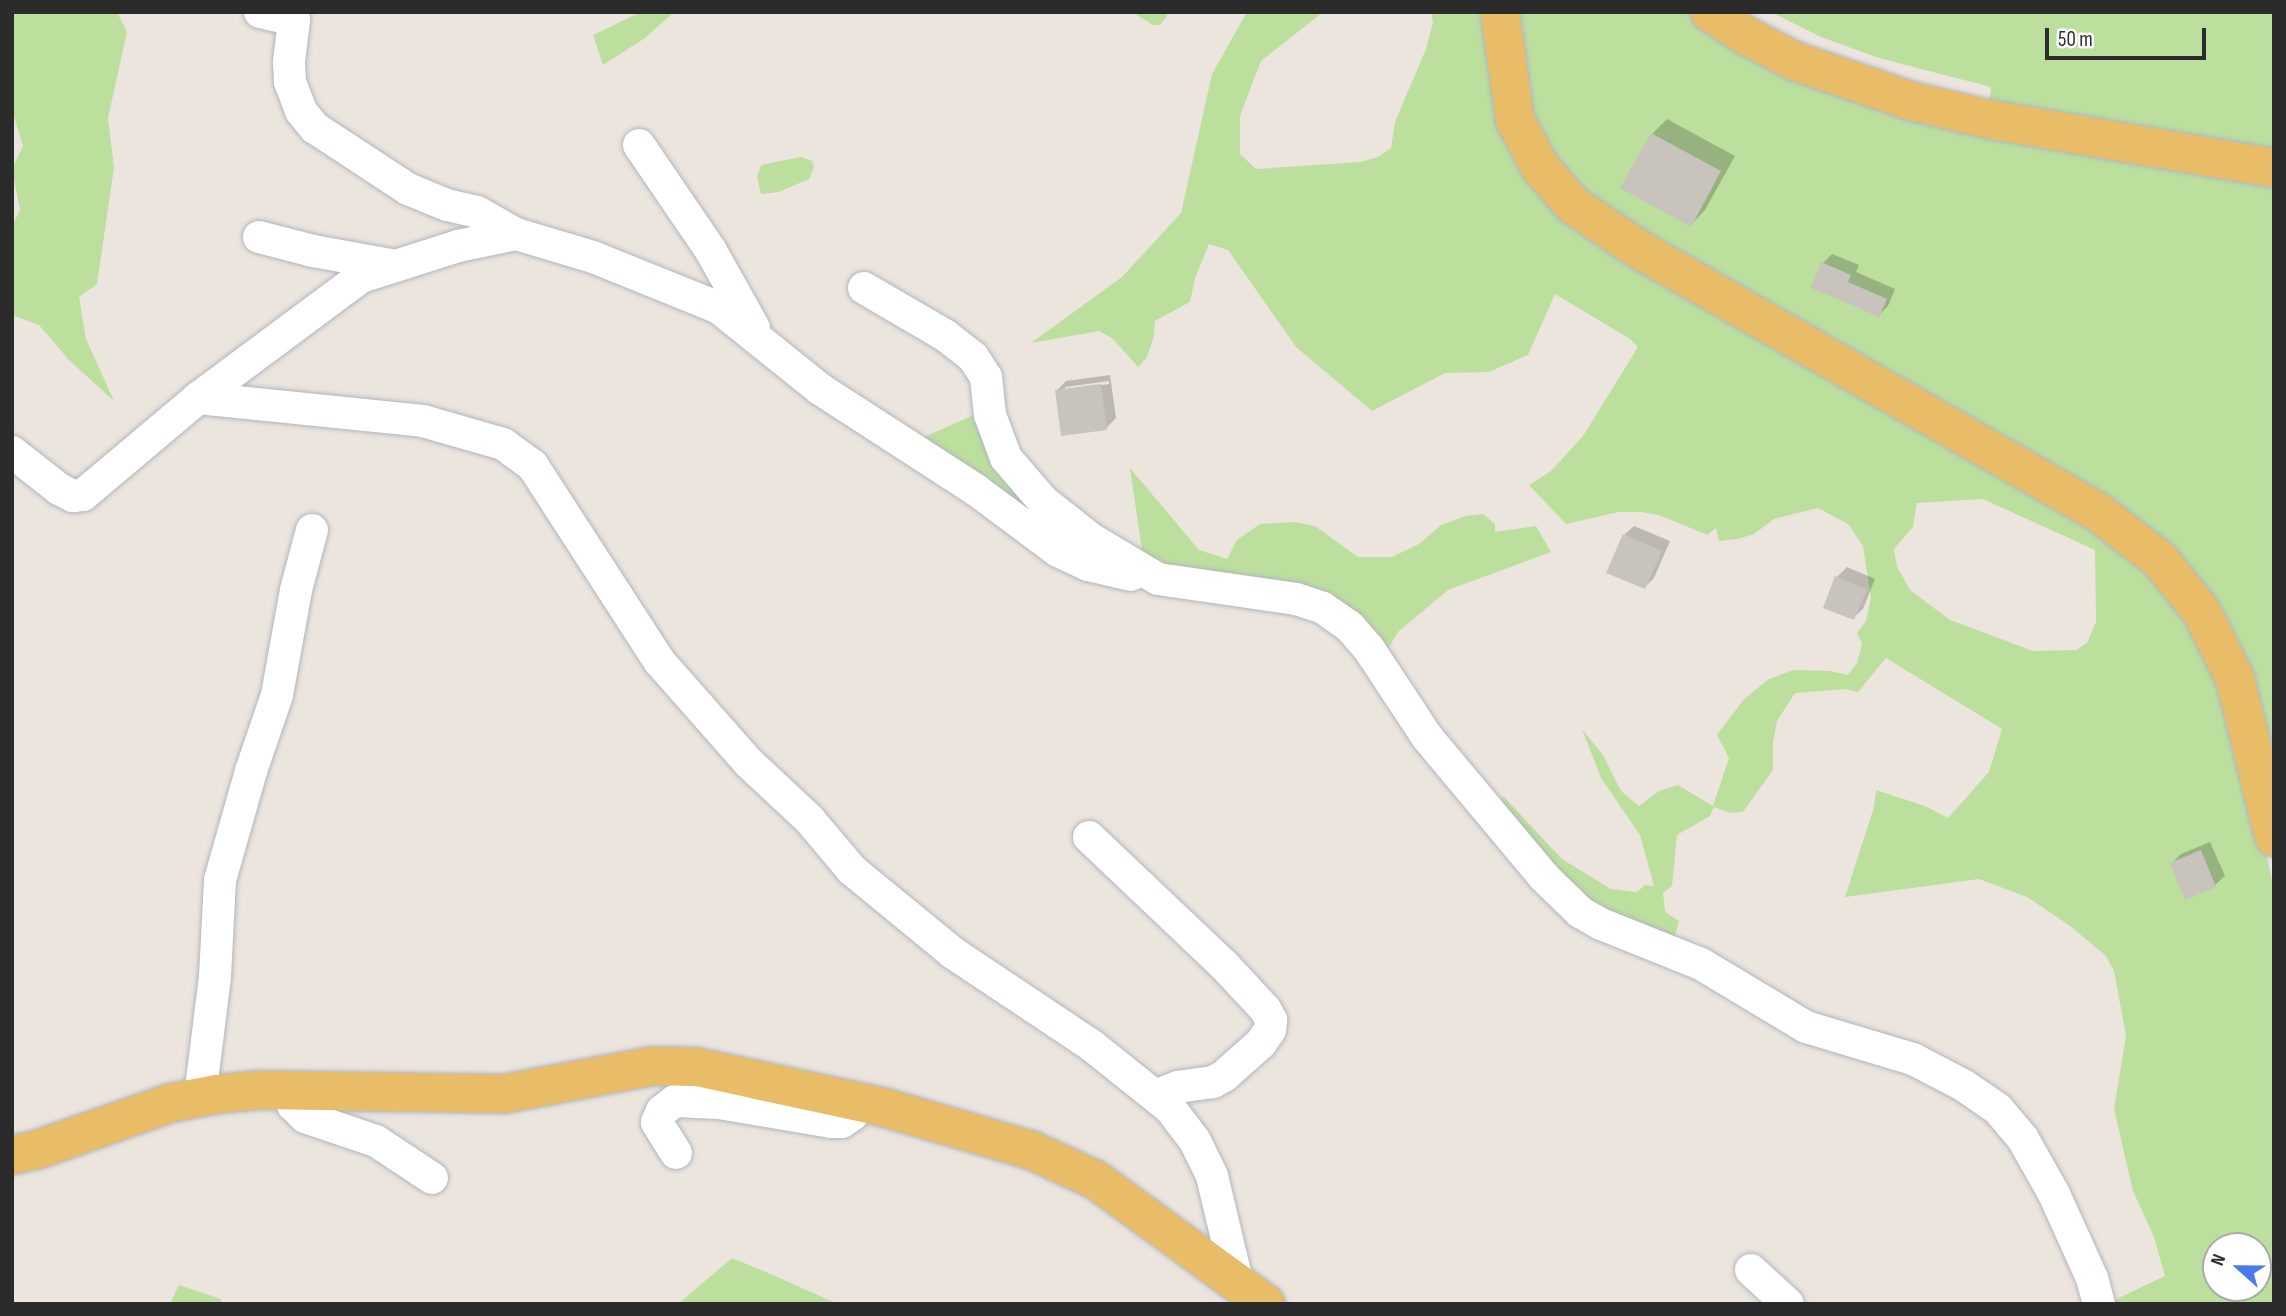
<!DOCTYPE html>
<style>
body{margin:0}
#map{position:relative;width:2286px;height:1316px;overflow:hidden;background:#ece5de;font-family:"Sofia Sans Condensed",sans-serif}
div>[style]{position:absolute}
.green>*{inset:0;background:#bcdf9e}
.shadow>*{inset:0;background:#0003}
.building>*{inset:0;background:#c8c3bd}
.roads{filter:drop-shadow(0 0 2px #b2b5be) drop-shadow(0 0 2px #b2b5be)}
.minor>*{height:32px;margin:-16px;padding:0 16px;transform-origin:16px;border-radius:16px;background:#fff}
.major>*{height:38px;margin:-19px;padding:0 19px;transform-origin:19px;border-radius:19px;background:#e9bc67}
span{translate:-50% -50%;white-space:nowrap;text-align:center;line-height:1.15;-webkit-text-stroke:5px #fff;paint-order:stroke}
.frame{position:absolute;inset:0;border:14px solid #2b2b2b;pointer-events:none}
.north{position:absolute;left:2202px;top:1232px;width:70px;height:70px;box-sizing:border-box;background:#fff;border:2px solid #aaa;border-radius:50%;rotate:291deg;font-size:19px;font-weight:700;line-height:28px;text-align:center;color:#2b2b2b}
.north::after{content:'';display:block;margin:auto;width:24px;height:32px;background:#487af0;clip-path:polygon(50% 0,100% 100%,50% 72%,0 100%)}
.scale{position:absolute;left:2045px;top:28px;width:161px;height:32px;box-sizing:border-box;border:4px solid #2b2b2b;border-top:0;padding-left:9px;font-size:21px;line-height:24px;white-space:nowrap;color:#2b2b2b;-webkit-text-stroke:5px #fff;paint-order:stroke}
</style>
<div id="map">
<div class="green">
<i style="clip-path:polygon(12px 12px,117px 12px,127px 32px,108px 118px,114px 168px,97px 284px,79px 297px,86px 339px,114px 401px,69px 360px,39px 325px,12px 315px,12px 226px,20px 210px,12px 169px,23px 146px,12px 110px)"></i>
<i style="clip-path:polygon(641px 12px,674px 12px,645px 38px,603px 65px,593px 35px)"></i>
<i style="clip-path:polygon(1132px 12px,1167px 12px,1167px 16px,1160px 25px,1153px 25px)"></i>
<i style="clip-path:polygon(evenodd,1247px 12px,1323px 12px,1261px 61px,1240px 116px,1240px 154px,1256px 169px,1360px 162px,1378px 157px,1391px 148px,1395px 122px,1426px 49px,1433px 22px,1431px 12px,1484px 12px,1512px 150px,2131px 551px,2196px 625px,2254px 794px,2274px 890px,2274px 1304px,2106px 1304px,2165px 1276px,2154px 1237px,2133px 1191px,2114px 1109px,2126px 1036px,2114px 971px,2106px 956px,2070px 926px,2027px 897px,1979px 879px,1845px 897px,1874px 807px,1876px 790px,1925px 806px,1948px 818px,1989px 772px,2002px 729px,1886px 658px,1858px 692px,1845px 689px,1795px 693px,1777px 721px,1773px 742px,1773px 770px,1743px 812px,1731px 813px,1714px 807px,1710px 816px,1677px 835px,1672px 886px,1663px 893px,1665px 912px,1679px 921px,1671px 950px,1601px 924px,1485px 808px,1504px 797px,1562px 859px,1611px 889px,1637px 892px,1645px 885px,1654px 886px,1640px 835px,1601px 778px,1582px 729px,1603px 755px,1621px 791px,1639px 806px,1659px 791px,1678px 785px,1713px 806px,1729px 758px,1717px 735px,1744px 699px,1769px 679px,1793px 670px,1830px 671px,1848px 675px,1857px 663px,1862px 644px,1857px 633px,1866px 621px,1871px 598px,1863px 546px,1848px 524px,1818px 508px,1774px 519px,1754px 534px,1738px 539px,1719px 541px,1716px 528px,1707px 535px,1659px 515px,1642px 512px,1619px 512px,1566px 524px,1529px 485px,1551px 471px,1583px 436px,1638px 347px,1630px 339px,1555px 294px,1528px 355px,1489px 372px,1445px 373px,1372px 411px,1296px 347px,1228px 250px,1209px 244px,1195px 278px,1190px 302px,1155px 321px,1154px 336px,1147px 357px,1138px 367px,1112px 338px,1099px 331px,1031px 343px,1122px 277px,1181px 213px,1212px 74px,1247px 12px,1983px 499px,2095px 550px,2096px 622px,2087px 643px,2076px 650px,2033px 651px,1950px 620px,1910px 590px,1897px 567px,1894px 549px,1913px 527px,1917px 503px,1983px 499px,1247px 12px,2216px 1246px,2258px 1246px,2258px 1288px,2216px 1288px,2216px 1246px)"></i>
<i style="clip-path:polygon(1512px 12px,1687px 12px,1718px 34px,2274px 182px,2274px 762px,2242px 651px,2221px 607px,2154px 536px,1587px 201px,1534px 136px)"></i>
<i style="clip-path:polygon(1771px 12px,2274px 12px,2274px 159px,1988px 108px,1991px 87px,1879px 58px,1821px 37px)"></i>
<i style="clip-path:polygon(801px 157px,812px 161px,814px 168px,809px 179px,779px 192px,761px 194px,757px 177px,761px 165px)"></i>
<i style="clip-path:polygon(988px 401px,997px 440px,1145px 571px,1130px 468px,1199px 550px,1227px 559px,1237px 540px,1260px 524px,1294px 522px,1315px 526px,1358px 557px,1392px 557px,1419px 544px,1441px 525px,1465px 516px,1483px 514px,1495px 524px,1495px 532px,1536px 526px,1551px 552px,1448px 590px,1398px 632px,1379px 664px,1350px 627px,1158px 579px,906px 445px,974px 415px)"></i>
<i style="clip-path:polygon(732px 1258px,766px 1272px,838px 1304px,678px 1304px)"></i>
<i style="clip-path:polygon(179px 1285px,221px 1299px,222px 1304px,170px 1304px)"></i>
</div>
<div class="shadow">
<i style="clip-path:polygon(1667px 119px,1735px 156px,1705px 210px,1691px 225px,1652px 134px)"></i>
<i style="clip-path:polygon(1832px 254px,1859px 265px,1856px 272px,1895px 289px,1888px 306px,1879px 315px,1823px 263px)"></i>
<i style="clip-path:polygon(evenodd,1110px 375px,1116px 418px,1106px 428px,1057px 390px,1066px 381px,1110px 375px,1109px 381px,1109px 384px,1065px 390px,1065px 387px,1109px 381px)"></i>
<i style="clip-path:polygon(1634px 526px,1670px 541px,1654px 578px,1645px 587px,1624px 535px)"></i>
<i style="clip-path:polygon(1847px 567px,1875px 579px,1863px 609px,1853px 618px,1837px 577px)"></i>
<i style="clip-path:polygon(2210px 842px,2225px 876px,2215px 885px,2172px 863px,2181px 854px)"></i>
</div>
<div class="building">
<i style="clip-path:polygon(1651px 133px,1721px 171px,1691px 227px,1620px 188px)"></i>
<i style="clip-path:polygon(1821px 262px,1851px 275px,1848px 282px,1887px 299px,1879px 317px,1811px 288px)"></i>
<i style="clip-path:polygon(1101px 384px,1107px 430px,1061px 436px,1055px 390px)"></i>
<i style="clip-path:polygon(1623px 534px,1662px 551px,1645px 589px,1606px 573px)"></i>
<i style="clip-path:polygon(1835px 576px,1867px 589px,1854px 620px,1823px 608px)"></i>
<i style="clip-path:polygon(2201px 850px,2216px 887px,2185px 900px,2170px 863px)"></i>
</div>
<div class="roads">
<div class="minor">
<i style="left:260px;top:12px;width:35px;rotate:13deg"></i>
<i style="left:294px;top:20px;width:42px;rotate:96.8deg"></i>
<i style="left:289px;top:62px;width:20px;rotate:87deg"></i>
<i style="left:290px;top:82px;width:31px;rotate:69deg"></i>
<i style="left:301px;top:111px;width:22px;rotate:51deg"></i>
<i style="left:315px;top:128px;width:111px;rotate:33.3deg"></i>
<i style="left:408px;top:189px;width:42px;rotate:22.3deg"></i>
<i style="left:447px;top:205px;width:31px;rotate:13deg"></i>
<i style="left:477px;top:212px;width:45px;rotate:29.4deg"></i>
<i style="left:639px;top:145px;width:128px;rotate:55.8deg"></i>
<i style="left:711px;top:251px;width:88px;rotate:60.8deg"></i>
<i style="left:259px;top:237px;width:56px;rotate:14.5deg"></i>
<i style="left:313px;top:251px;width:79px;rotate:10.2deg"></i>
<i style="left:864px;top:288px;width:95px;rotate:30.3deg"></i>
<i style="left:946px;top:336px;width:34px;rotate:38deg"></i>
<i style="left:973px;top:357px;width:24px;rotate:57deg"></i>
<i style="left:986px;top:377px;width:38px;rotate:84deg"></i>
<i style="left:990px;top:415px;width:46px;rotate:69.6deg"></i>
<i style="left:1006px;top:458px;width:57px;rotate:49.3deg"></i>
<i style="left:1043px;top:501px;width:61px;rotate:38.4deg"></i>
<i style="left:1091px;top:539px;width:78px;rotate:30.8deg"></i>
<i style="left:1158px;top:579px;width:139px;rotate:8.2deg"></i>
<i style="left:1296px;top:599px;width:28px;rotate:18deg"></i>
<i style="left:1323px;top:608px;width:33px;rotate:35deg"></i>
<i style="left:1350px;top:627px;width:29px;rotate:49deg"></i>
<i style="left:1369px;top:649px;width:105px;rotate:56.6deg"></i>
<i style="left:1427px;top:737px;width:182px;rotate:50.1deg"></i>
<i style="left:1544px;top:877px;width:50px;rotate:44.2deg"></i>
<i style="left:1580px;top:912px;width:24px;rotate:30deg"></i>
<i style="left:1601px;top:924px;width:108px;rotate:21.8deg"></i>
<i style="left:1701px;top:964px;width:122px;rotate:31deg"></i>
<i style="left:1806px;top:1027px;width:112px;rotate:16.7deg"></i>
<i style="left:1913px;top:1059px;width:56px;rotate:27.5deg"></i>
<i style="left:1963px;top:1085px;width:42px;rotate:34.4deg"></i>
<i style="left:1998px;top:1109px;width:39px;rotate:50deg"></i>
<i style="left:2023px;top:1139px;width:63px;rotate:60.6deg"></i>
<i style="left:2054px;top:1194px;width:92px;rotate:65.7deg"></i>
<i style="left:2092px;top:1278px;width:27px;rotate:75deg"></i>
<i style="left:198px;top:398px;width:226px;rotate:5.8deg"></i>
<i style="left:423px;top:421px;width:83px;rotate:16deg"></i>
<i style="left:503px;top:444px;width:37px;rotate:36deg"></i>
<i style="left:533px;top:466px;width:232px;rotate:57.1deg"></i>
<i style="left:659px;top:661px;width:136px;rotate:48.6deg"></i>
<i style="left:749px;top:763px;width:82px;rotate:43deg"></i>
<i style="left:809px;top:819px;width:67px;rotate:49.9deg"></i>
<i style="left:852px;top:870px;width:131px;rotate:39.4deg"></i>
<i style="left:953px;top:953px;width:166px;rotate:33.7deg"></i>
<i style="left:1091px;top:1045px;width:101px;rotate:38.6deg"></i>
<i style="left:1170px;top:1108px;width:41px;rotate:52.9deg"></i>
<i style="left:1195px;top:1141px;width:39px;rotate:64deg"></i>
<i style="left:1212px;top:1176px;width:108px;rotate:76.6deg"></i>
<i style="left:12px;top:452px;width:60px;rotate:38.2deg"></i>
<i style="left:59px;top:489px;width:16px;rotate:27deg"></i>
<i style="left:73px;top:496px;width:10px;rotate:-6deg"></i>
<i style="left:83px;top:495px;width:150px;rotate:-40.1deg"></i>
<i style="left:198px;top:398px;width:203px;rotate:-36.6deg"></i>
<i style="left:361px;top:277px;width:102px;rotate:-17.7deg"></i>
<i style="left:458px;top:246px;width:59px;rotate:-11.7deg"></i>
<i style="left:516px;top:234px;width:80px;rotate:16.6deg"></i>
<i style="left:593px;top:257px;width:136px;rotate:22deg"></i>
<i style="left:719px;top:308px;width:129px;rotate:38.7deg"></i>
<i style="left:820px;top:389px;width:186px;rotate:32.9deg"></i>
<i style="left:976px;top:490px;width:102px;rotate:36.6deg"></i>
<i style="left:1058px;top:551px;width:33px;rotate:25deg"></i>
<i style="left:1088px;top:565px;width:44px;rotate:13.1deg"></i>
<i style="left:1089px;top:837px;width:185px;rotate:43.5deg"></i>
<i style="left:1223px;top:964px;width:62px;rotate:47deg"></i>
<i style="left:1265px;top:1009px;width:13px;rotate:61deg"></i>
<i style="left:1271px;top:1020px;width:10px;rotate:96deg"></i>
<i style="left:1270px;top:1030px;width:16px;rotate:125deg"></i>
<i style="left:1261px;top:1043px;width:50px;rotate:138.3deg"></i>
<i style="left:1224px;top:1076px;width:13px;rotate:151deg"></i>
<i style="left:1213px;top:1082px;width:35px;rotate:172deg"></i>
<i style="left:1178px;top:1087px;width:22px;rotate:159deg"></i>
<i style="left:289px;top:1093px;width:13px;rotate:72deg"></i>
<i style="left:293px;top:1105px;width:17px;rotate:45deg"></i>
<i style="left:305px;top:1117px;width:75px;rotate:18.7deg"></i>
<i style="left:376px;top:1141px;width:67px;rotate:33.5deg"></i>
<i style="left:200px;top:1097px;width:122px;rotate:-82.9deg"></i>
<i style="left:215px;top:976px;width:96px;rotate:-87deg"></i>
<i style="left:220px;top:880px;width:113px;rotate:-74.1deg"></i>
<i style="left:251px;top:771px;width:80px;rotate:-71.1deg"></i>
<i style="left:277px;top:695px;width:107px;rotate:-79.7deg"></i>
<i style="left:296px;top:590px;width:62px;rotate:-75.1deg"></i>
<i style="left:676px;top:1153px;width:36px;rotate:-122deg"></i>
<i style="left:657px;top:1122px;width:12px;rotate:-66deg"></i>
<i style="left:662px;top:1111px;width:16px;rotate:-38deg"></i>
<i style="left:675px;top:1101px;width:44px;rotate:2.6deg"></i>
<i style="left:719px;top:1103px;width:114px;rotate:9.6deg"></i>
<i style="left:831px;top:1122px;width:11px"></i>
<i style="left:842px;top:1122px;width:12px;rotate:-35deg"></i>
<i style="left:852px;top:1115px;width:15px;rotate:-62deg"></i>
<i style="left:1751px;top:1270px;width:50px;rotate:42.6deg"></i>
</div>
<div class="major">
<i style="left:1500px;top:12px;width:109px;rotate:82.1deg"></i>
<i style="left:1515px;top:120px;width:53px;rotate:62deg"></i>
<i style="left:1540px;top:167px;width:50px;rotate:49deg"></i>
<i style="left:1573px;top:205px;width:81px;rotate:33.9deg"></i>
<i style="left:1640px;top:250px;width:528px;rotate:29.77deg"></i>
<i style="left:2098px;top:512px;width:78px;rotate:37.7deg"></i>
<i style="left:2160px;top:560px;width:65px;rotate:51.2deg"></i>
<i style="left:2201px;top:611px;width:76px;rotate:63.4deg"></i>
<i style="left:2235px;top:679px;width:163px;rotate:76.1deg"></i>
<i style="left:1710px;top:12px;width:42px;rotate:33.3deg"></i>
<i style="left:1745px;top:35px;width:56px;rotate:27.5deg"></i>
<i style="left:1795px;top:61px;width:123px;rotate:19deg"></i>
<i style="left:1911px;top:101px;width:84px;rotate:13deg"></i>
<i style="left:1993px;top:120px;width:285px;rotate:9.7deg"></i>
<i style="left:12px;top:1155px;width:25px;rotate:-12deg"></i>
<i style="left:36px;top:1150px;width:142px;rotate:-19.3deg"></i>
<i style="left:170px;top:1103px;width:48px;rotate:-10.8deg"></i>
<i style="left:217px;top:1094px;width:43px;rotate:-5.3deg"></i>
<i style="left:260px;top:1090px;width:243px;rotate:0.9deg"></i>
<i style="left:503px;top:1094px;width:152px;rotate:-10.6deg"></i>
<i style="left:652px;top:1066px;width:45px;rotate:1.3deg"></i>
<i style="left:697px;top:1067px;width:193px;rotate:12.2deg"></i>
<i style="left:886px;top:1108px;width:151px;rotate:16.2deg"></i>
<i style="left:1031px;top:1150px;width:72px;rotate:24.8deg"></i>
<i style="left:1096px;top:1180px;width:210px;rotate:36.1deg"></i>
</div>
</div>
<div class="frame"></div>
<div class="north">N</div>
<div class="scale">50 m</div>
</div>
